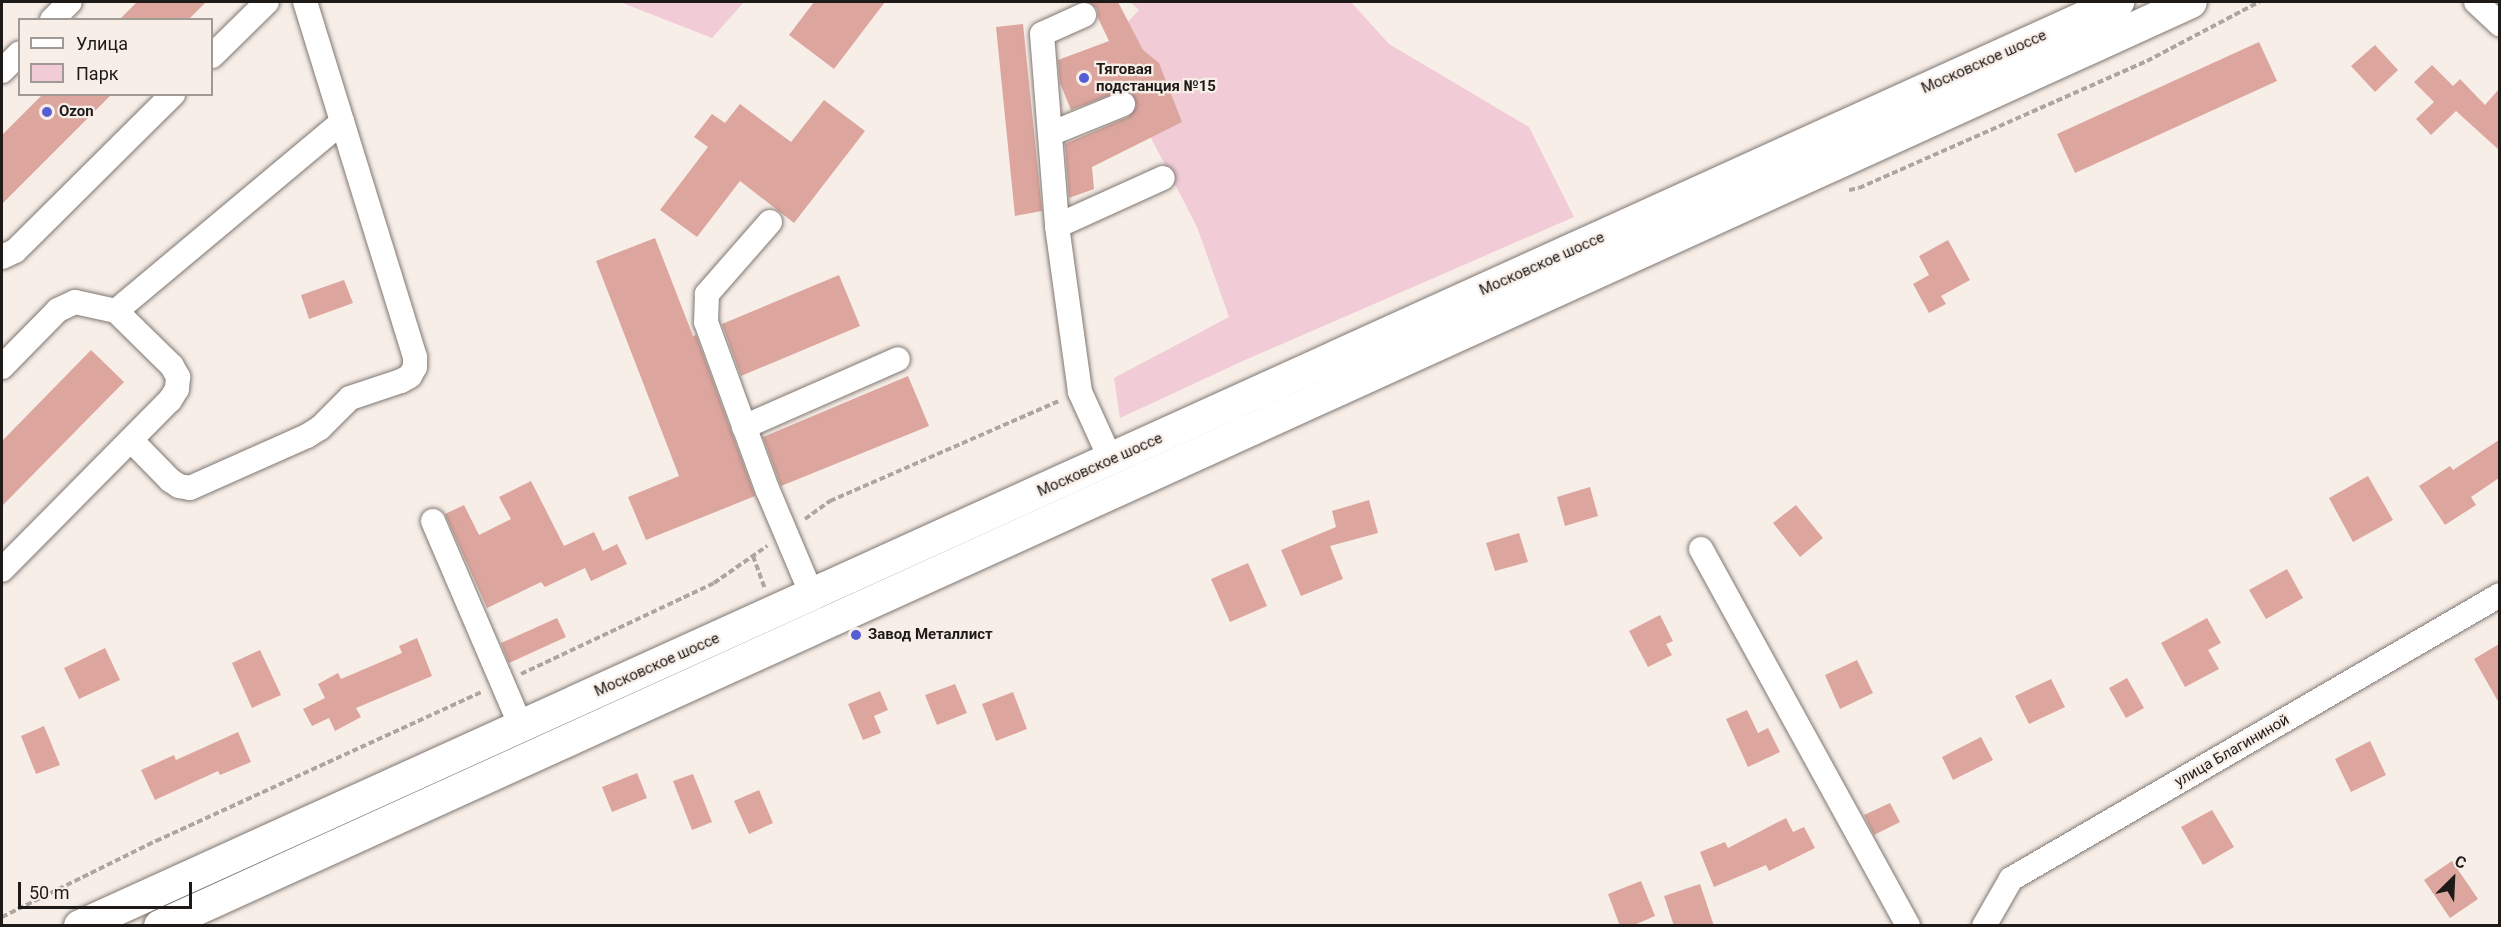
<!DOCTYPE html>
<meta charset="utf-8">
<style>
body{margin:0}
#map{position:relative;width:2501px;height:927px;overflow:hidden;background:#f8eee8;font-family:Roboto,sans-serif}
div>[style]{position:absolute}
.green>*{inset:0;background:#f1cbd6}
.building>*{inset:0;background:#dca69e}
.path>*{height:4px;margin-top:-2px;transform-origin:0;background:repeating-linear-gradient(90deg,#ada5a0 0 6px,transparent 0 9px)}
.roads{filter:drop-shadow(0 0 2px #7f7771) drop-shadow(0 0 2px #7f7771)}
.minor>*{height:24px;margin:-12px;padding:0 12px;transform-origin:12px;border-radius:12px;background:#fff}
.major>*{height:32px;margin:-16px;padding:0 16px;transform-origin:16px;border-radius:16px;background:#fff}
.dots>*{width:16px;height:16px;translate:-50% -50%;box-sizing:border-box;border:3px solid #f8eee8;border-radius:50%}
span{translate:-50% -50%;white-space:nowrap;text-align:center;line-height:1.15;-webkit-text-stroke:4.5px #f8eee8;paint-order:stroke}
.street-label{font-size:15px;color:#1d1a17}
.poi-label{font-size:15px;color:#1d1a17;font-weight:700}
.left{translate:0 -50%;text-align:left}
.frame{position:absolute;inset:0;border:3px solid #1d1a17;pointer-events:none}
.legend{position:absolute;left:18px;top:18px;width:195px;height:78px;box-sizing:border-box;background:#f8eee8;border:2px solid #a09994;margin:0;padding:8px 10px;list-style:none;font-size:18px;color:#1d1a17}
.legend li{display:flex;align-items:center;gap:12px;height:30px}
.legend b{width:30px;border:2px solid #a09994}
.north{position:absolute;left:2423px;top:849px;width:60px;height:60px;-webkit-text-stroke:4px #f8eee8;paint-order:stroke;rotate:24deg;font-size:16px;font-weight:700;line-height:24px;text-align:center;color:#1d1a17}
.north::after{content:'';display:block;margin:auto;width:21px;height:27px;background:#1d1a17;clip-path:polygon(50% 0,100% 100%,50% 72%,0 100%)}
.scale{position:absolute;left:18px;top:882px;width:174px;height:27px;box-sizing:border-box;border:3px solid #1d1a17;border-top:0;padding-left:8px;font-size:18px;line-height:21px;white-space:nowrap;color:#1d1a17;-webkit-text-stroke:4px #f8eee8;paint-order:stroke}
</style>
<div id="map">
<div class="green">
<i style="clip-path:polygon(620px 2px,744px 2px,712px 38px)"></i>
<i style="clip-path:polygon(1130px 2px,1351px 2px,1389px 44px,1529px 127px,1574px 217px,1245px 360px,1120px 418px,1114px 378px,1229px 317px,1197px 227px,1104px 47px,1139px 10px)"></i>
</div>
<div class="building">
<i style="clip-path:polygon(137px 2px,206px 2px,188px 20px,119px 20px)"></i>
<i style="clip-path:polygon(814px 2px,885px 2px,834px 69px,789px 35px)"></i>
<i style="clip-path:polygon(1089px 2px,1118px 2px,1143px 50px,1159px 63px,1182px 122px,1092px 167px,1094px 189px,1069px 198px,1065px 144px,1128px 117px,1137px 105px,1132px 93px,1124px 90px,1071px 110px,1060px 83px,1058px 60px,1109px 41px,1098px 18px,1097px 9px)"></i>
<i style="clip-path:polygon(1023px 24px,1042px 211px,1015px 216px,996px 27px)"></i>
<i style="clip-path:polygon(2259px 42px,2277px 81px,2075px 173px,2057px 134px)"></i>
<i style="clip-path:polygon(2375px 45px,2398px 70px,2375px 92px,2351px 66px)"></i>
<i style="clip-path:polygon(2432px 65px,2453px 86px,2460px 79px,2485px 105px,2499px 89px,2499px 150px,2456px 111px,2431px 135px,2416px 119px,2434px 102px,2414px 82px)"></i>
<i style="clip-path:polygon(43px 94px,112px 94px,2px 204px,2px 135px)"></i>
<i style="clip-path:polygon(824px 100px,865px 131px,794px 223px,740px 181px,697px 237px,660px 210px,708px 147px,694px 137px,712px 114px,725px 123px,740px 104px,791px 142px)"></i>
<i style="clip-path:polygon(655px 238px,693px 336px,696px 335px,755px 496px,646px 540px,628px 497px,679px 476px,596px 261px)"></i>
<i style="clip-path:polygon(1948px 240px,1970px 280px,1941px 296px,1946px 304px,1929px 313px,1913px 284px,1929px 275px,1919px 256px)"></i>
<i style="clip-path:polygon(839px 275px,860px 326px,741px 376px,722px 324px)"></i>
<i style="clip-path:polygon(344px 280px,353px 303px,309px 319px,301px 295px)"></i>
<i style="clip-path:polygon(91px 350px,124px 382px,2px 506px,2px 441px)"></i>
<i style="clip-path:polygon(908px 376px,929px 426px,781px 486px,763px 437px)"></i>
<i style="clip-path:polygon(2499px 440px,2499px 478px,2471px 497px,2476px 505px,2445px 525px,2419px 486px,2450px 466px,2453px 470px)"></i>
<i style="clip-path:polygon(2368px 476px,2393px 520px,2353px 542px,2329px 498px)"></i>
<i style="clip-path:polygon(531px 481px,564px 546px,594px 532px,603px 551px,617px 544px,627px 564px,591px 581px,585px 568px,545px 587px,541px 582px,487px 608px,445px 514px,464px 505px,479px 535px,511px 519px,499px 497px)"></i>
<i style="clip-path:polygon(1590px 487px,1598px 516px,1565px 526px,1557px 497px)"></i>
<i style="clip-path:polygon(1369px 500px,1378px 533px,1330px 546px,1343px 579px,1301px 596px,1281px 550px,1336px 527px,1332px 511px)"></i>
<i style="clip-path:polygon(1796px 505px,1823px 538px,1800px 557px,1773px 523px)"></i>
<i style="clip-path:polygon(1519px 533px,1528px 562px,1495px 571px,1486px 543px)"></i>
<i style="clip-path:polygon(1248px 563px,1267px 606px,1230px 622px,1211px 579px)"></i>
<i style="clip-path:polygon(2287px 569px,2303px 598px,2266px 619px,2249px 590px)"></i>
<i style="clip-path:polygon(1660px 615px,1673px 641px,1666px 644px,1672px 655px,1648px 667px,1629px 631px)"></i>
<i style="clip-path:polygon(557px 618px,566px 637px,509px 663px,501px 643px)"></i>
<i style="clip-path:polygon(2207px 618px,2221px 643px,2208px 650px,2219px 669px,2185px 687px,2161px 643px)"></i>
<i style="clip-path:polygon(417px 638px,432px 676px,356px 708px,361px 717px,335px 731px,329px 718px,312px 726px,303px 709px,325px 698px,318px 684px,338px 673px,341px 679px,402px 653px,399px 646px)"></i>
<i style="clip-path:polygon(2499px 644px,2499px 703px,2474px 659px)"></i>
<i style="clip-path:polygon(105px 648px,120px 680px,79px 699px,64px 668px)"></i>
<i style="clip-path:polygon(260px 650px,281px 695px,252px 708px,232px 663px)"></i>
<i style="clip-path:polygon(1857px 660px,1873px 693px,1840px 709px,1825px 675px)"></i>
<i style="clip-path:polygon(2127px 678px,2144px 708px,2126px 718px,2109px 688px)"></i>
<i style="clip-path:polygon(2051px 679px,2065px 707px,2029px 724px,2015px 696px)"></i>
<i style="clip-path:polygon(955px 684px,967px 713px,937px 725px,925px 695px)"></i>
<i style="clip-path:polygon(880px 691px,888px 710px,874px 716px,881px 733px,863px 740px,848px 704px)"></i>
<i style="clip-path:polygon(1013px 692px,1027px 729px,996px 741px,982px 704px)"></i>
<i style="clip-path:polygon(1747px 710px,1758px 733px,1768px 728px,1780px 752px,1748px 767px,1726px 719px)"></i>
<i style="clip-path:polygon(44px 726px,60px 765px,36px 774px,21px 736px)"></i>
<i style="clip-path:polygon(238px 732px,251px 762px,220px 775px,218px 771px,155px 800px,141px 770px,174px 755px,176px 760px)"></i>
<i style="clip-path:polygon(1981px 737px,1993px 760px,1953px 780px,1942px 757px)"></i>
<i style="clip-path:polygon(2370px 741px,2386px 775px,2351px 792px,2335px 759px)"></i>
<i style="clip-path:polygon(637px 773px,647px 798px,612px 812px,602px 787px)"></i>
<i style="clip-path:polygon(693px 774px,712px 822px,692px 830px,673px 781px)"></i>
<i style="clip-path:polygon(759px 790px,773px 823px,749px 834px,734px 801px)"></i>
<i style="clip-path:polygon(1890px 803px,1900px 822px,1874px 835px,1864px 815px)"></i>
<i style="clip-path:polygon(2212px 810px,2234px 847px,2203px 865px,2181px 827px)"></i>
<i style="clip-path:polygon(1786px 818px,1793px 832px,1804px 827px,1815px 848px,1769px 871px,1766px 865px,1714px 887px,1700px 852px,1725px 842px,1728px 848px)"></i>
<i style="clip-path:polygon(2452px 861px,2478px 899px,2450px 918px,2424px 880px)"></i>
<i style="clip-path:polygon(1641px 881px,1655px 916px,1632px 926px,1620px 926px,1608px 894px)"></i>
<i style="clip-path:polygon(1700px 884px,1714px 926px,1674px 926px,1664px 896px)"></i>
</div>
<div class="path">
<i style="left:1849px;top:190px;width:10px;rotate:-11deg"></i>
<i style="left:1859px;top:188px;width:315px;rotate:-23.8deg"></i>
<i style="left:2147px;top:61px;width:127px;rotate:-27.8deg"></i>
<i style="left:805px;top:519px;width:31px;rotate:-36deg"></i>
<i style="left:830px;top:501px;width:250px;rotate:-23.6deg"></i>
<i style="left:753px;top:556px;width:35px;rotate:70deg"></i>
<i style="left:521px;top:674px;width:213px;rotate:-25.2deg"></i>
<i style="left:714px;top:583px;width:65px;rotate:-34.9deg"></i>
<i style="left:2px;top:917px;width:172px;rotate:-26.3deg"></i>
<i style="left:156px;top:841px;width:358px;rotate:-24.6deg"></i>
</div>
<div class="roads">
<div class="minor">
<i style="left:2476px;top:2px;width:33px;rotate:43deg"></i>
<i style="left:1084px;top:15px;width:46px;rotate:155.7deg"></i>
<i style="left:1042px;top:34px;width:193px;rotate:85.5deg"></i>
<i style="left:1057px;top:226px;width:168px;rotate:82.1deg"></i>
<i style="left:1080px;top:392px;width:75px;rotate:65.5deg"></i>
<i style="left:52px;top:20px;width:25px;rotate:-45deg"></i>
<i style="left:212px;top:56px;width:77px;rotate:-44.5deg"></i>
<i style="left:2px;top:71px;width:25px;rotate:-45deg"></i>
<i style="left:1050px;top:134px;width:79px;rotate:-22.3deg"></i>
<i style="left:770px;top:222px;width:96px;rotate:131.2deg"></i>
<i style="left:707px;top:294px;width:28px;rotate:92deg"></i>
<i style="left:706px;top:322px;width:180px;rotate:69.9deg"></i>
<i style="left:768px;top:491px;width:113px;rotate:67.1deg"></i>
<i style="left:1057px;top:226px;width:116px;rotate:-24.4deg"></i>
<i style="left:2px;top:257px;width:14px;rotate:-25deg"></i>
<i style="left:15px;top:251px;width:223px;rotate:-44.8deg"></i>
<i style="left:116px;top:311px;width:295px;rotate:-39.9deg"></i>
<i style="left:2px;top:367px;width:80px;rotate:-45.5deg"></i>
<i style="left:58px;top:310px;width:19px;rotate:-25deg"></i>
<i style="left:75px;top:302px;width:42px;rotate:12.4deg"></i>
<i style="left:116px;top:311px;width:78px;rotate:44.5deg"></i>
<i style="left:172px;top:366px;width:13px;rotate:61deg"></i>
<i style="left:178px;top:377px;width:12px;rotate:95deg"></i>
<i style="left:177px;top:389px;width:13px;rotate:122deg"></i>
<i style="left:170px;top:400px;width:239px;rotate:134.7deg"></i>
<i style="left:744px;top:427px;width:168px;rotate:-23.8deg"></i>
<i style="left:131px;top:440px;width:56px;rotate:45.7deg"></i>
<i style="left:170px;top:480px;width:11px;rotate:34deg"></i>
<i style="left:179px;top:486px;width:11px;rotate:10deg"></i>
<i style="left:190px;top:488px;width:128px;rotate:-24deg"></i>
<i style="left:307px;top:436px;width:15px;rotate:-32deg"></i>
<i style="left:320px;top:428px;width:42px;rotate:-45deg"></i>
<i style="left:350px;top:398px;width:54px;rotate:-18.4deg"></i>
<i style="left:401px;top:381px;width:10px;rotate:-29deg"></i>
<i style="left:410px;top:376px;width:10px;rotate:-61deg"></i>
<i style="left:415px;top:367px;width:10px;rotate:-90deg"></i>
<i style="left:415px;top:357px;width:372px;rotate:-107.2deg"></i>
<i style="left:433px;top:521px;width:223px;rotate:66.8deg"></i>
<i style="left:1701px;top:549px;width:430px;rotate:61.2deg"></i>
<i style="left:1984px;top:926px;width:54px;rotate:-60.1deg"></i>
<i style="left:2011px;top:879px;width:565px;rotate:-30.15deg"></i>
</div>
<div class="major">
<i style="left:80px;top:926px;width:2238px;rotate:-24.39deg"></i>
<i style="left:160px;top:926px;width:2231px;rotate:-24.46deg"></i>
</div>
</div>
<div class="dots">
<i style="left:1084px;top:78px;background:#555ed5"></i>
<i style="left:47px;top:112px;background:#555ed5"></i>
<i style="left:856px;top:635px;background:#555ed5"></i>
</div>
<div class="street-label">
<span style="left:1984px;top:62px;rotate:-24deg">Московское шоссе</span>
<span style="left:1542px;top:264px;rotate:-24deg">Московское шоссе</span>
<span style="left:1100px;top:465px;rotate:-24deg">Московское шоссе</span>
<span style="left:657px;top:665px;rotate:-24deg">Московское шоссе</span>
<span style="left:2232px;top:751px;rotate:-30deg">улица Благининой</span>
</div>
<div class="poi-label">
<span class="left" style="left:1096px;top:78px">Тяговая<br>подстанция №15</span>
<span class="left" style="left:59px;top:112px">Ozon</span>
<span class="left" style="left:868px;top:635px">Завод Металлист</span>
</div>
<div class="frame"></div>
<ul class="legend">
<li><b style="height:8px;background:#fff"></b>Улица</li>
<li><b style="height:16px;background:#f1cbd6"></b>Парк</li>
</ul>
<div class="north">С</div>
<div class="scale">50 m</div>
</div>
